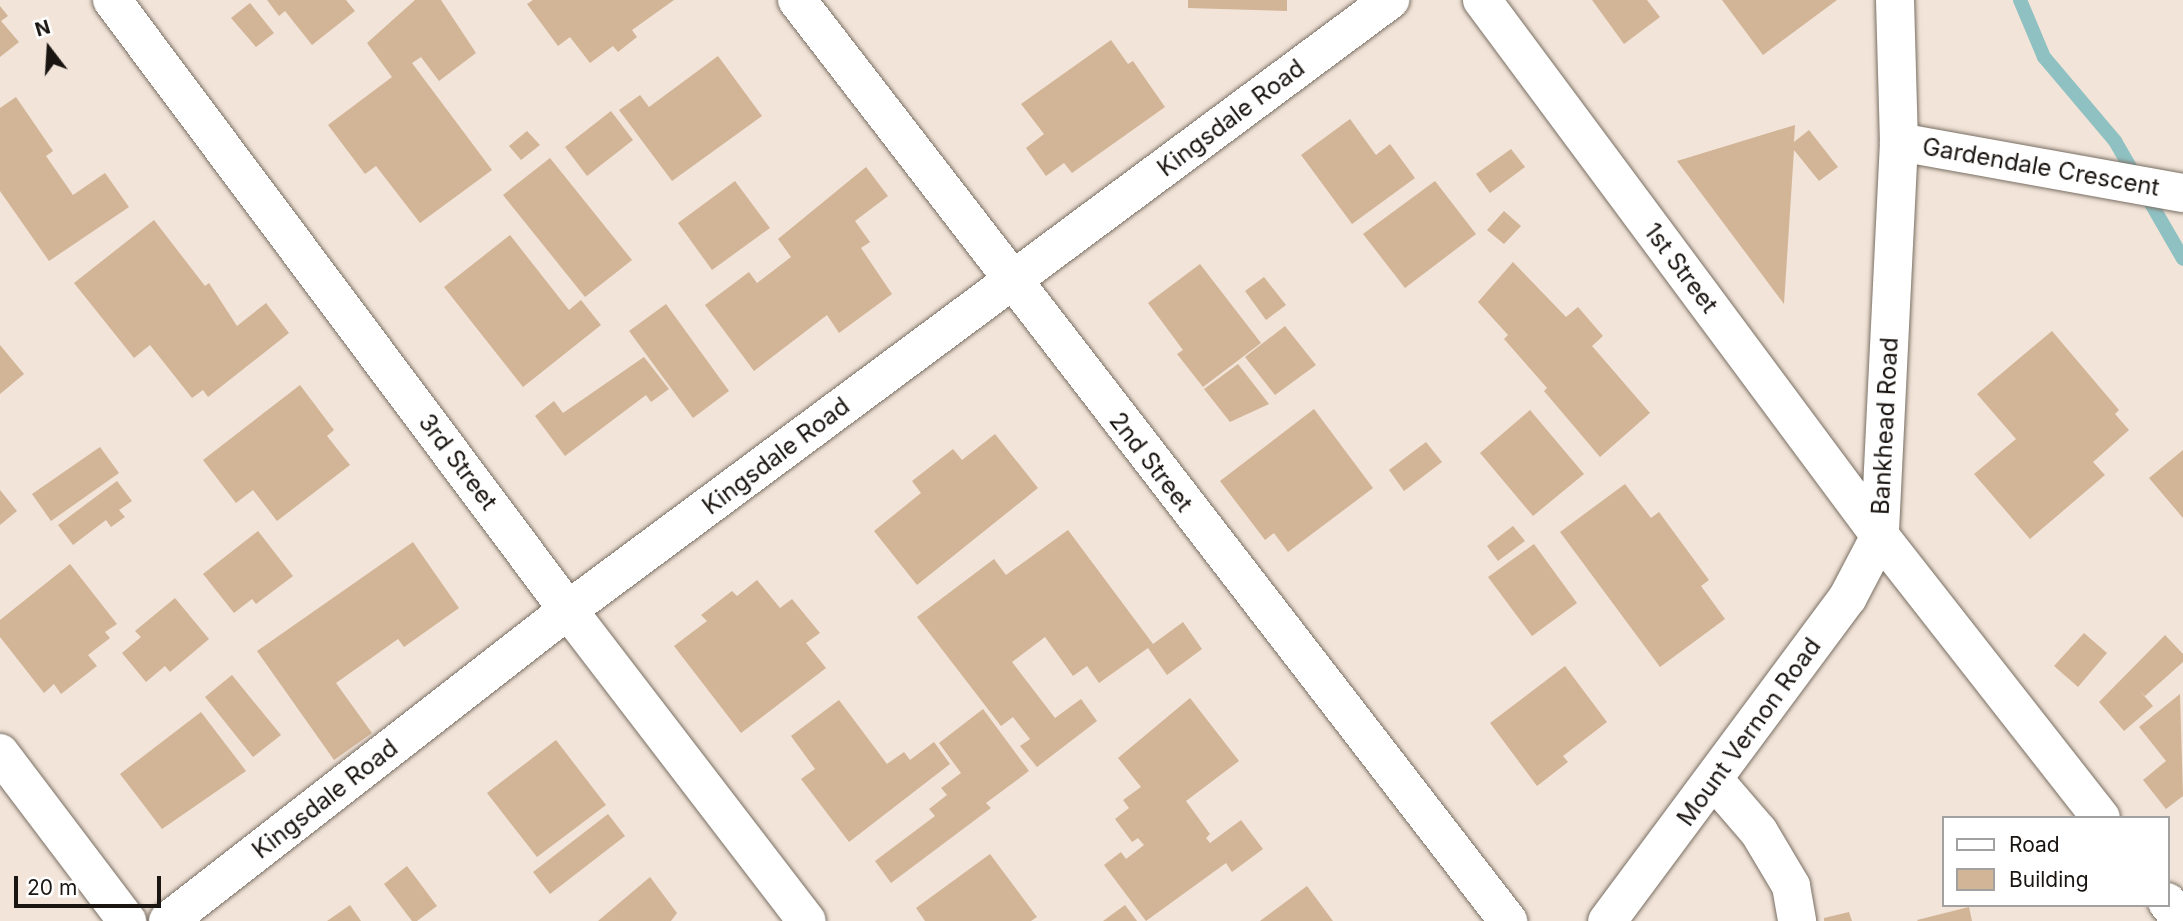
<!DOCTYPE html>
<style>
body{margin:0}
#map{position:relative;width:2183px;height:921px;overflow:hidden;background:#f2e4d8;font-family:Inter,sans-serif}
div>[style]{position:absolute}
.stream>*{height:14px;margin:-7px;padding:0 7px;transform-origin:7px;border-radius:7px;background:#8fc1c2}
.building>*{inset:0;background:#d2b497}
.roads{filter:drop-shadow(0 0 2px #7a6f64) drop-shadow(0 0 2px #7a6f64)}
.minor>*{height:38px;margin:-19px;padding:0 19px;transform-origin:19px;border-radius:19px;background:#fff}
span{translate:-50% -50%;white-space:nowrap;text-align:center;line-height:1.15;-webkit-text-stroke:7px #fff;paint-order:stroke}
.street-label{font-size:24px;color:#1a1511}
.legend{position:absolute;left:1942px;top:816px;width:228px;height:91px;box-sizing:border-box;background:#fff;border:2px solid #a3a1a0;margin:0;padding:9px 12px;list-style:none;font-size:21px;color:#1a1511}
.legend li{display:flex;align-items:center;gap:14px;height:35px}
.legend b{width:35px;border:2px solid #a3a1a0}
.north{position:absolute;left:14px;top:14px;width:70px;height:70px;-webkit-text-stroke:5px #fff;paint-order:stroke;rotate:343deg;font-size:19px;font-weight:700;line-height:28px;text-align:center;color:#1a1511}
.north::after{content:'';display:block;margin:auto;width:24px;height:32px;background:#1a1511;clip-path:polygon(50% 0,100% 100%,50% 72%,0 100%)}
.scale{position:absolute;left:14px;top:876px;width:147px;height:32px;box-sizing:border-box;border:4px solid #1a1511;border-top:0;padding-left:9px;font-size:21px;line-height:24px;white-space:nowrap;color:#1a1511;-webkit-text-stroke:5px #fff;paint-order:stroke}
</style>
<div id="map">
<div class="stream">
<i style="left:2020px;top:0;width:62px;rotate:67.2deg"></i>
<i style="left:2044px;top:57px;width:110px;rotate:49.8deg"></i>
<i style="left:2115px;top:141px;width:136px;rotate:60deg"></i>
</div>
<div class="building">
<i style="clip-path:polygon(267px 0,346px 0,355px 11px,312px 45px,285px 11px,279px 16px)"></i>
<i style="clip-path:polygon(415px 0,441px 0,476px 53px,439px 81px,421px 57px,412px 63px,492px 170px,420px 223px,376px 166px,365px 174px,328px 125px,392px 77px,367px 43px)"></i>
<i style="clip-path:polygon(533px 0,674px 0,632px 30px,637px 37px,618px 52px,613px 46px,590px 63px,570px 37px,558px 46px,527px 4px)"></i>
<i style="clip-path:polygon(1188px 0,1287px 0,1287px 11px,1188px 8px)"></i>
<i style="clip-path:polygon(1592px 0,1647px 0,1660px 17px,1624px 44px)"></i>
<i style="clip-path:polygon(1722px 0,1837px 0,1763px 55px)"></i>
<i style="clip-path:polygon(250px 3px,274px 33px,256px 47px,231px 18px)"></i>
<i style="clip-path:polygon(0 6px,8px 16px,1px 21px,19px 42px,0 57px)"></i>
<i style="clip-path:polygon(1111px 40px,1128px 64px,1133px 61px,1165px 107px,1072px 173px,1064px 163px,1046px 176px,1026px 148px,1044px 134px,1021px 104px)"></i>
<i style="clip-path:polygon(718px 56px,762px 116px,672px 181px,619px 110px,640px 95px,649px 107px)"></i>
<i style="clip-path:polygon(16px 97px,53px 151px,46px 156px,73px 195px,105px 173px,129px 207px,49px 261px,0 191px,0 108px)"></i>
<i style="clip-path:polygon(611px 111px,633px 140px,587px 176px,565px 147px)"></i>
<i style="clip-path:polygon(1350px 119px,1376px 155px,1390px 144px,1415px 178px,1352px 224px,1301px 155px)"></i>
<i style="clip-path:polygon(1795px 125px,1794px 142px,1809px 130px,1838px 167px,1819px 181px,1794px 150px,1784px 304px,1677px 161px)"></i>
<i style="clip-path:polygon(527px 131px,540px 145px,521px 160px,509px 146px)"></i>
<i style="clip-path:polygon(1511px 149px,1525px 167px,1490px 193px,1476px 174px)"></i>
<i style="clip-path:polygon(550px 158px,632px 260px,585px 297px,503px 195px)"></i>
<i style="clip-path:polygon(866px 167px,888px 196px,855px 221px,870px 242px,861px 248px,892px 294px,839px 333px,827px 315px,754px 371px,705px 305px,749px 272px,757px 283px,791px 257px,778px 239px)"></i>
<i style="clip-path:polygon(735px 181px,770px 228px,712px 270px,678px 223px)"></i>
<i style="clip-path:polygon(1435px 181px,1476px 234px,1405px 288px,1363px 234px)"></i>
<i style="clip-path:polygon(1504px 211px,1521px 226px,1504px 244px,1487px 230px)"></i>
<i style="clip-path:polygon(154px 220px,205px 286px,209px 283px,237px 326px,266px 303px,289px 333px,208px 397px,203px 390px,192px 398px,150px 345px,134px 358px,74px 283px)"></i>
<i style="clip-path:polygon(510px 235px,569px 310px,581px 300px,601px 325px,523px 387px,444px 287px)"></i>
<i style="clip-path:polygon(1513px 262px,1566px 317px,1578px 307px,1603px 336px,1592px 346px,1650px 413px,1600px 457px,1544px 391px,1547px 388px,1504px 339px,1508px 335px,1478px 302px)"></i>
<i style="clip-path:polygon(1200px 264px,1261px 343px,1203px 387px,1177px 354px,1183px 350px,1148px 303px)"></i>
<i style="clip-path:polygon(1264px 277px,1286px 305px,1266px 320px,1245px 291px)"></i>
<i style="clip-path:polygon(666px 304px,729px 391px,693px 418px,629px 331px)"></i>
<i style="clip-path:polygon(1285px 326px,1316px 365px,1275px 395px,1245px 357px)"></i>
<i style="clip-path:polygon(2052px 331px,2119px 410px,2115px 414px,2129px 430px,2093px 462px,2105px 475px,2030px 539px,1974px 474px,2016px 439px,1977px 394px)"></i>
<i style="clip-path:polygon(0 345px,24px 374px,0 394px)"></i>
<i style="clip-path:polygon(644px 357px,669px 389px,651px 402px,646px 395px,565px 456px,535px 416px,554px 401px,563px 413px)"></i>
<i style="clip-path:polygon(1238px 364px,1269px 404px,1230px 422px,1204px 389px)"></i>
<i style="clip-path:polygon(300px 385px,334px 430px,327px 436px,350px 465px,277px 521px,253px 490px,236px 503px,203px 460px)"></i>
<i style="clip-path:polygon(1314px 409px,1373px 488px,1288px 552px,1274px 533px,1265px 540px,1220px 481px)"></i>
<i style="clip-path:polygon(1530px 410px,1584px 474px,1533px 516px,1480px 453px)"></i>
<i style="clip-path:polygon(995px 434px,1038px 488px,917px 585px,874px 531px,921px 493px,912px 481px,953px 449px,962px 460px)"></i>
<i style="clip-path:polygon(1426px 442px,1442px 462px,1404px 491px,1389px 470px)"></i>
<i style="clip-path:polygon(100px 447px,119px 473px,51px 521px,32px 494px)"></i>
<i style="clip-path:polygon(2183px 450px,2183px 518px,2149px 478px)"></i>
<i style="clip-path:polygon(117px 481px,132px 501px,119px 510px,125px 517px,111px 527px,106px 520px,73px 545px,58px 525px)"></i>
<i style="clip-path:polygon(1625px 484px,1651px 518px,1659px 512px,1709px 580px,1701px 586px,1725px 619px,1660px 667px,1560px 532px)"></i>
<i style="clip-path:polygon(0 490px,17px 511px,0 525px)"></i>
<i style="clip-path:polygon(1513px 526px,1525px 541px,1498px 561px,1487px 546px)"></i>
<i style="clip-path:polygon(1068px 530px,1153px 644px,1183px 622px,1202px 649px,1167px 675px,1148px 648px,1099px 683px,1087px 666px,1073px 676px,1045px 637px,1012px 662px,1055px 718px,1081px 699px,1097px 721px,1037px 767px,1020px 746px,1030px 739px,1013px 717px,1001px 726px,917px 617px,994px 559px,1006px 575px)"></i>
<i style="clip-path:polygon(258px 531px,293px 576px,256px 604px,252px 599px,234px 613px,203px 574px)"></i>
<i style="clip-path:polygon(413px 542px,459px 608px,404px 647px,398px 639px,336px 683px,372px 733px,334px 760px,257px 651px)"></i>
<i style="clip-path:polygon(1534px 544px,1577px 603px,1532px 636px,1488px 577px)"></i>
<i style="clip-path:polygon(70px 564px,117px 624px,105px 632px,110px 638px,88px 655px,97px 666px,61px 694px,54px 684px,44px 693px,0 637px,0 620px)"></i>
<i style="clip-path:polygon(757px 580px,780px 608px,792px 599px,820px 633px,806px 643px,826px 668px,741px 733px,674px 646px,707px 621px,701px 615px,732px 591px,737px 596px)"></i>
<i style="clip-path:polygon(175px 598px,209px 639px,170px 672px,165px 666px,146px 682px,122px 653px,141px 637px,135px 631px)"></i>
<i style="clip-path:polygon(2084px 633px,2107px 653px,2078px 687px,2054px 666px)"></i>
<i style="clip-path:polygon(2165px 635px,2183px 654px,2183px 662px,2145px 696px,2139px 690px,2153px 706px,2124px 731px,2099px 702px)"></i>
<i style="clip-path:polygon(1565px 666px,1607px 722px,1563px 756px,1568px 762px,1537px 786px,1490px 723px)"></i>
<i style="clip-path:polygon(232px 675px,281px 735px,253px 757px,205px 697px)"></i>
<i style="clip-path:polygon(2180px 694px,2183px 796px,2166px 809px,2143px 780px,2166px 761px,2139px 727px)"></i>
<i style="clip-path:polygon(1190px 698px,1239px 761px,1186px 801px,1210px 834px,1206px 838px,1210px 843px,1241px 820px,1263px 849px,1232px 872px,1226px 863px,1146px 921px,1104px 865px,1121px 852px,1126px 859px,1144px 845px,1138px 838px,1132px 842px,1115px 819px,1129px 808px,1123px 800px,1141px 787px,1118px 758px)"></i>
<i style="clip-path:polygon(839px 700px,887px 764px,904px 752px,910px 760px,934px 742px,950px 764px,849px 842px,801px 779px,815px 769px,791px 736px)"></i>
<i style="clip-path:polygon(983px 709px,1029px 771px,986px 803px,991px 808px,891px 883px,875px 861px,935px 816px,929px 809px,947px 795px,941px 788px,961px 773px,939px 743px)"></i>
<i style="clip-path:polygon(201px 712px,246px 771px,162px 829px,120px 774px)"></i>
<i style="clip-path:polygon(556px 740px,606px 805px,537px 857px,487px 793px)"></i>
<i style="clip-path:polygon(608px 814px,625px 836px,550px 894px,533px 872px)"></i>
<i style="clip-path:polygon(990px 854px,1037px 917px,1031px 921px,925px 921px,916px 908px)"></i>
<i style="clip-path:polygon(407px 866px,437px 906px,417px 921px,412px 921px,384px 884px)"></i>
<i style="clip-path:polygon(650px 877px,677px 913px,671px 921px,598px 921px)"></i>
<i style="clip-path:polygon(1307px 886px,1333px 921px,1260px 921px)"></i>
<i style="clip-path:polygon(350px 905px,361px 921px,327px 921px)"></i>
<i style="clip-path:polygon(1125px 905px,1137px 921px,1103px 921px)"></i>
<i style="clip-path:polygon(1969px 907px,1972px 921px,1918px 921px,1917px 920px)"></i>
<i style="clip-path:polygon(1849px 912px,1852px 921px,1824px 921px,1824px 918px)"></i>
</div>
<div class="roads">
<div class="minor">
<i style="left:112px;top:0;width:762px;rotate:53.22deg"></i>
<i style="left:568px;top:610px;width:392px;rotate:52.5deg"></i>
<i style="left:797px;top:0;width:1164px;rotate:52.33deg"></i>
<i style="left:1482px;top:0;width:668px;rotate:53.4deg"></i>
<i style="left:1880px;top:536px;width:69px;rotate:117.7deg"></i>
<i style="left:1848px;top:597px;width:404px;rotate:126.6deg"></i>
<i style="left:1895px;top:0;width:142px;rotate:88.4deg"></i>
<i style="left:1899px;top:142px;width:394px;rotate:92.8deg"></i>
<i style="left:1880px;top:536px;width:358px;rotate:51.9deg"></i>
<i style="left:1899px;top:142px;width:289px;rotate:10.2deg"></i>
<i style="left:0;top:753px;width:211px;rotate:52.9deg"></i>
<i style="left:1715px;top:781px;width:67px;rotate:49.2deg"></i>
<i style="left:1759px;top:832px;width:63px;rotate:59.3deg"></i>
<i style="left:1791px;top:886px;width:36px;rotate:80deg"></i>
<i style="left:2167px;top:902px;width:24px;rotate:52deg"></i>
<i style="left:168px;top:921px;width:507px;rotate:-37.87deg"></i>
<i style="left:568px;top:610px;width:1024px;rotate:-36.58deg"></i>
</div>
</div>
<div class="street-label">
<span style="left:1231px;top:118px;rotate:-37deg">Kingsdale Road</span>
<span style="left:2041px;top:167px;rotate:10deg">Gardendale Crescent</span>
<span style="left:1681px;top:268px;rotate:53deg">1st Street</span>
<span style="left:1885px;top:426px;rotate:-87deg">Bankhead Road</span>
<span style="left:776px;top:456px;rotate:-37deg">Kingsdale Road</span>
<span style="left:458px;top:462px;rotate:53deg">3rd Street</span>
<span style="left:1151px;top:462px;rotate:52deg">2nd Street</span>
<span style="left:1749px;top:732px;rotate:-54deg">Mount Vernon Road</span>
<span style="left:325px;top:799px;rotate:-38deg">Kingsdale Road</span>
</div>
<ul class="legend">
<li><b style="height:9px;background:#fff"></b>Road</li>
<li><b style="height:19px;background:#d2b497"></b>Building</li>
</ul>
<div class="north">N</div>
<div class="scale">20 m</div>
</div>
